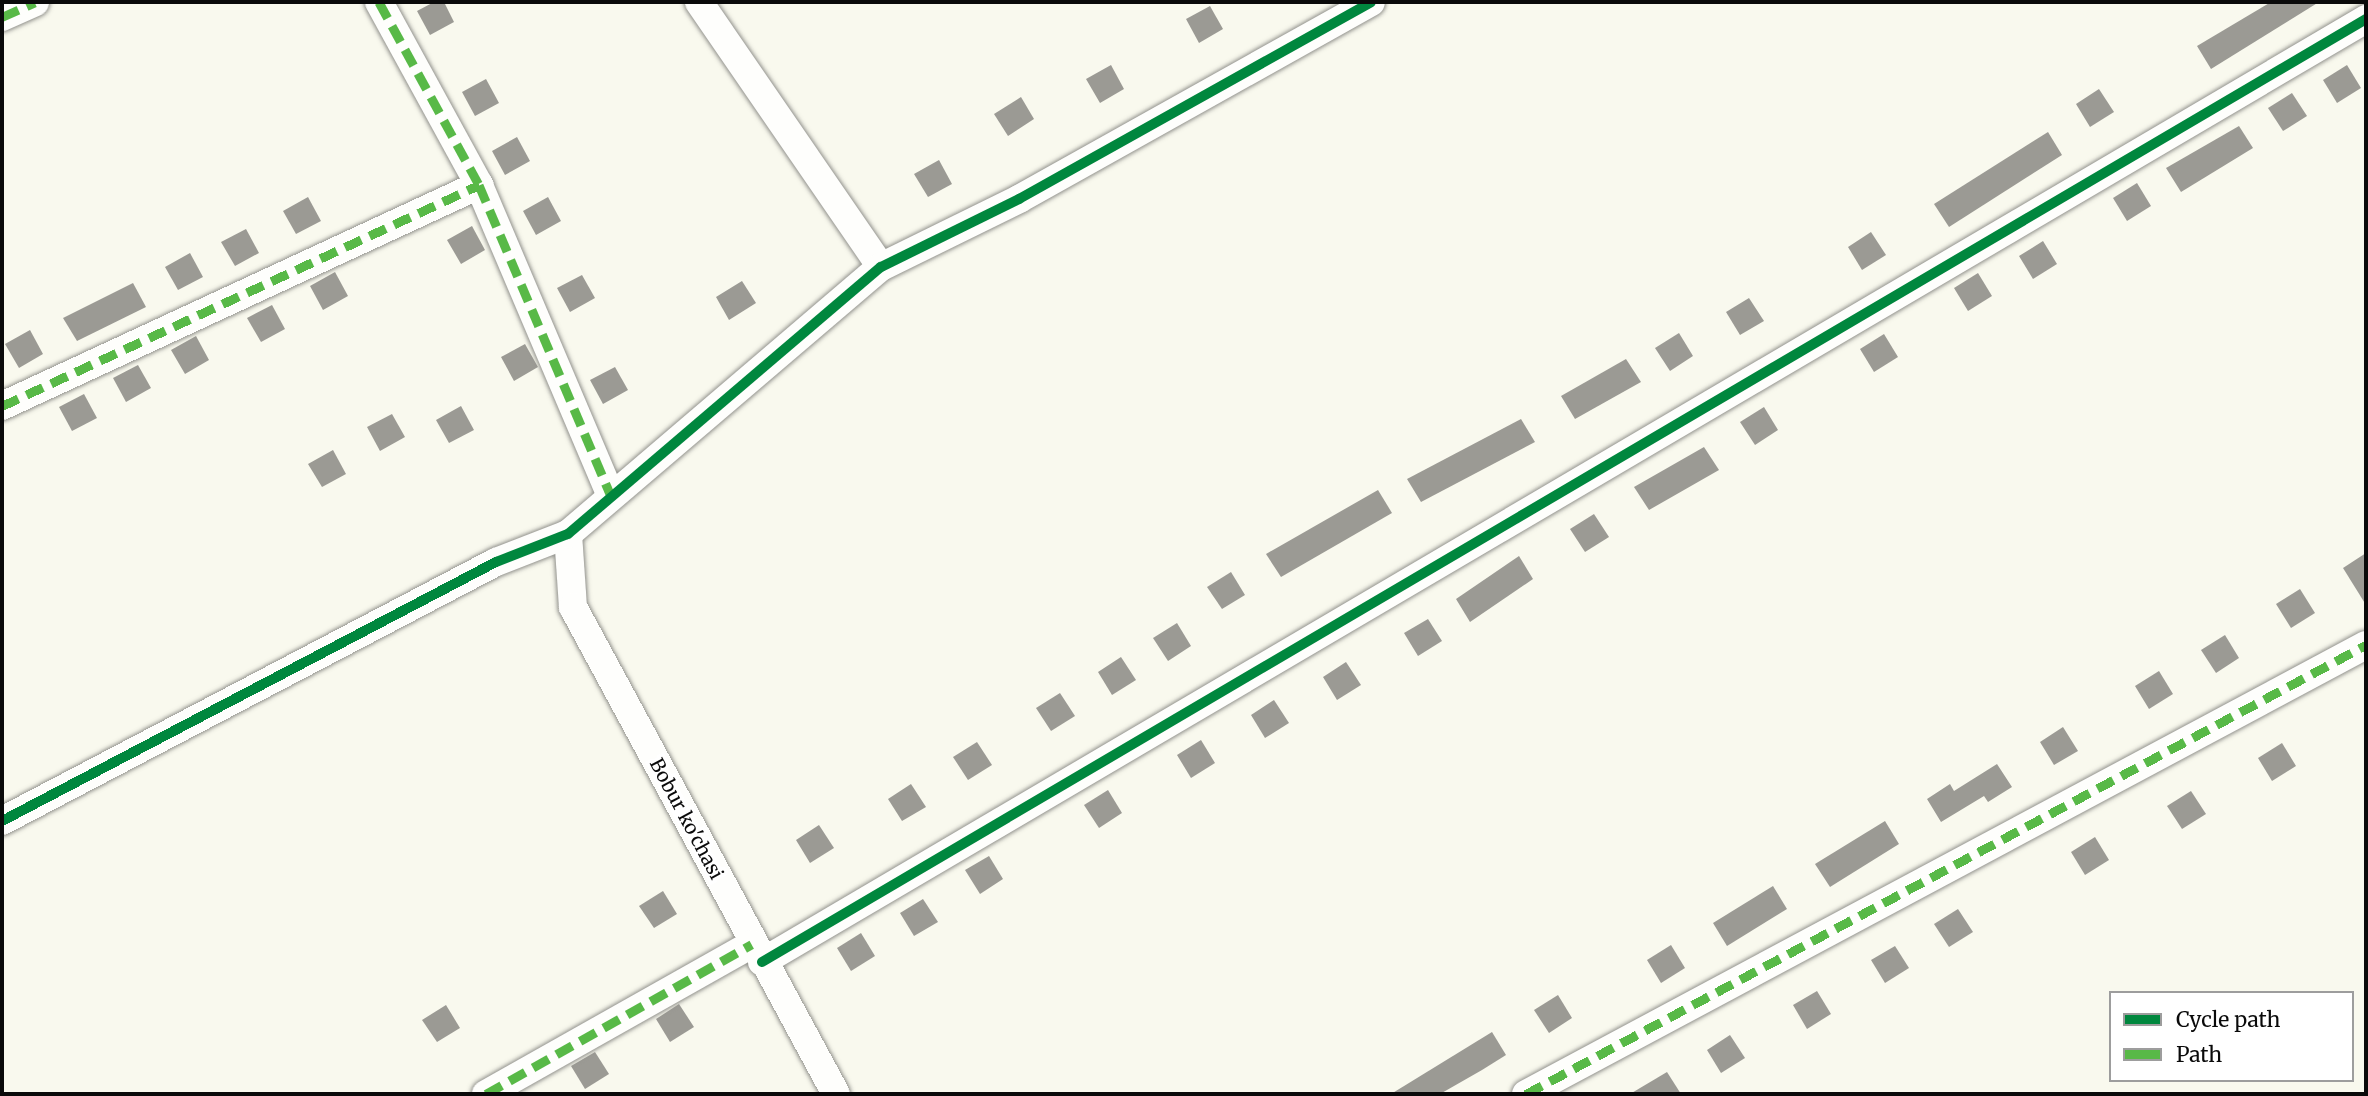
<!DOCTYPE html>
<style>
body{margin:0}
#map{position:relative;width:2368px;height:1096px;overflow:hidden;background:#f9f9ee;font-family:Merriweather,serif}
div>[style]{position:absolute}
.building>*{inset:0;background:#9b9a94}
.roads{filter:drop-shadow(0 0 2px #92928d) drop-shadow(0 0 2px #92928d)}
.minor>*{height:28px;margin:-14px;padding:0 14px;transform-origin:14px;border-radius:14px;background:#fefefc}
.quiet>*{height:9px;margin-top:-4.5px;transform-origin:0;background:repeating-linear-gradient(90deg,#58b947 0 18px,transparent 0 27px)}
.cycleway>*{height:10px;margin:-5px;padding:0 5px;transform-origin:5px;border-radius:5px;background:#00873e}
span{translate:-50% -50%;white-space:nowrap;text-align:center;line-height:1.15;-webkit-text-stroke:7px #fff;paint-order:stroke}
.street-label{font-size:19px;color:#0a0a0a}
.frame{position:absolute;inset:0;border:4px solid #0a0a0a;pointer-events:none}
.legend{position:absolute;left:2109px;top:991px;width:245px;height:91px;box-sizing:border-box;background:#fff;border:2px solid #9d9d9d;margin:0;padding:9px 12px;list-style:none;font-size:21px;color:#0a0a0a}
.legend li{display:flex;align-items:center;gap:14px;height:35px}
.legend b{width:35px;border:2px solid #9d9d9d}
</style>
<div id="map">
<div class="building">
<i style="clip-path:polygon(434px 2px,444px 2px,454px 22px,430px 35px,417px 11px)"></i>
<i style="clip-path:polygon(2271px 2px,2319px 2px,2211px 69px,2197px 46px)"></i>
<i style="clip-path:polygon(1210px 6px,1223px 29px,1199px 43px,1186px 19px)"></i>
<i style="clip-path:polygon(1111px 65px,1124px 89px,1100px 103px,1086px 79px)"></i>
<i style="clip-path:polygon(2347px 65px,2361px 88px,2337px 103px,2323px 80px)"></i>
<i style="clip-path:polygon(486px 79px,499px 103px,475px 116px,462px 92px)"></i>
<i style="clip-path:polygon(2099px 89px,2114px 112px,2090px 127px,2076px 104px)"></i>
<i style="clip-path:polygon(2292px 93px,2307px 116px,2283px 131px,2268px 108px)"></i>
<i style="clip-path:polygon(1021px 97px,1034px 119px,1008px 136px,994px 114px)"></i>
<i style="clip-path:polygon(2239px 126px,2253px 148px,2181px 192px,2166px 168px)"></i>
<i style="clip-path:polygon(2048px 132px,2062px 155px,1949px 227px,1934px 204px)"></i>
<i style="clip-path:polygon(517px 137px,530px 161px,505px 175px,492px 151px)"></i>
<i style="clip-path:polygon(939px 160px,952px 184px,928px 197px,914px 174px)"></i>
<i style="clip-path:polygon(2137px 183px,2151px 206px,2127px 221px,2113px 198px)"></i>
<i style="clip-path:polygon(308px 197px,321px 221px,296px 234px,283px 211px)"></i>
<i style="clip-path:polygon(548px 197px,561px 221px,536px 235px,523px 211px)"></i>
<i style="clip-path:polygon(472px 226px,485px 250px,461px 264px,447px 240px)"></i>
<i style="clip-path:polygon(246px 229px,259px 253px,235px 266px,221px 242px)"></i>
<i style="clip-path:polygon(1871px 232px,1886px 255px,1862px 270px,1848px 247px)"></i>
<i style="clip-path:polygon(2043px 241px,2057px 264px,2033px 279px,2019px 256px)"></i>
<i style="clip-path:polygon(190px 253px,203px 277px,178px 290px,165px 267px)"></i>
<i style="clip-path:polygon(335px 272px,348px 296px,323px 310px,310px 286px)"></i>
<i style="clip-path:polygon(1978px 273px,1992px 296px,1968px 311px,1954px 288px)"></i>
<i style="clip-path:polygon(582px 275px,595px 298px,570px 312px,557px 288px)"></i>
<i style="clip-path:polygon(742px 281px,756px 303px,729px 320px,716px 297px)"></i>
<i style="clip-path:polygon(133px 283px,146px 307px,77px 341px,63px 318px)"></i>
<i style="clip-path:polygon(1749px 298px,1764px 321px,1740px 335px,1726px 312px)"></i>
<i style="clip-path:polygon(272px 305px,285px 329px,261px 342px,247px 318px)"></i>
<i style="clip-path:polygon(30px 330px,43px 354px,19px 368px,5px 344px)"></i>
<i style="clip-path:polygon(1679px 333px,1693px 356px,1670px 371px,1655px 348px)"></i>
<i style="clip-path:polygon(1884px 334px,1898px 357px,1874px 372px,1860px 349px)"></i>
<i style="clip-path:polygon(196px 336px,209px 360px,185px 374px,171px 350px)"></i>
<i style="clip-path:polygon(525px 344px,538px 367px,514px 381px,501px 357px)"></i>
<i style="clip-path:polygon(1626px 359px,1641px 382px,1575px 419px,1561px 396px)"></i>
<i style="clip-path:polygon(138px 365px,151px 388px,126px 402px,113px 378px)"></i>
<i style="clip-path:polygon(615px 367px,628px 390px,603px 404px,590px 380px)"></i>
<i style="clip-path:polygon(84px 394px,97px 418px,72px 431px,59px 407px)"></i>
<i style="clip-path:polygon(461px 406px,474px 430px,449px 443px,436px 420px)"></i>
<i style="clip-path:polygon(1764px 407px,1778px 430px,1755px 445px,1740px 422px)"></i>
<i style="clip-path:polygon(392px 414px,405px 437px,380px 451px,367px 427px)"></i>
<i style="clip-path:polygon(1521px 419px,1535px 442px,1421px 502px,1407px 479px)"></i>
<i style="clip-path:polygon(1704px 447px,1719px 470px,1649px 510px,1634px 487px)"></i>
<i style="clip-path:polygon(333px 450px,346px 474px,322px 487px,308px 464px)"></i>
<i style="clip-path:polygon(1378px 490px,1392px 513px,1281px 577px,1266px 554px)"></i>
<i style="clip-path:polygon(1594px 514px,1609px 537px,1585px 552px,1570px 529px)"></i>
<i style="clip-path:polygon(2366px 553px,2366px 605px,2343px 568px)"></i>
<i style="clip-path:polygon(1519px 556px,1533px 579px,1470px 622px,1456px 599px)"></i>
<i style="clip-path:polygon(1231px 572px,1245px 595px,1222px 609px,1207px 587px)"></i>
<i style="clip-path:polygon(2300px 589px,2315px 613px,2291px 628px,2276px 604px)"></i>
<i style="clip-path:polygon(1428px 619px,1442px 641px,1418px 656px,1404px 633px)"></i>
<i style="clip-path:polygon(1177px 623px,1191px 646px,1168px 661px,1153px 638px)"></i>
<i style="clip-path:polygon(2225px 635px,2239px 658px,2216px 673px,2201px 650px)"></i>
<i style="clip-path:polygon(1121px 657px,1136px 680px,1112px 695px,1098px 672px)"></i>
<i style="clip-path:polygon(1346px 662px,1361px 685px,1337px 700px,1323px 677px)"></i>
<i style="clip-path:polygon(2159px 671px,2173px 694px,2149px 709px,2135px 686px)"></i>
<i style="clip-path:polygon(1060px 693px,1075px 716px,1051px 731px,1036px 708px)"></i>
<i style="clip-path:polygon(1274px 700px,1289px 723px,1265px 738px,1251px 715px)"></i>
<i style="clip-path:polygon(2063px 727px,2078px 751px,2054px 765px,2040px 742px)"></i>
<i style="clip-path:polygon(1201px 740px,1215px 763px,1191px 778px,1177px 755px)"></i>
<i style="clip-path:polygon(977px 742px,992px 765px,968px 780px,953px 757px)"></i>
<i style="clip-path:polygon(2282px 743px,2296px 766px,2272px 781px,2258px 758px)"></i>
<i style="clip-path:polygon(1997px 764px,2012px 787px,1988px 802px,1984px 796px,1941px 822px,1927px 799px,1950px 784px,1954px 791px)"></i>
<i style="clip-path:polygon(911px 784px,926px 807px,902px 821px,888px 799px)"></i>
<i style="clip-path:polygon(1108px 790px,1122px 813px,1099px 828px,1084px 805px)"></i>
<i style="clip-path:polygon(2191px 791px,2206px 814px,2182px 829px,2167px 806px)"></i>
<i style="clip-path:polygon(1885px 821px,1899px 844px,1830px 887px,1815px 864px)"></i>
<i style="clip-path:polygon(819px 825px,834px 848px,810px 863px,796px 840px)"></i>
<i style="clip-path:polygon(2095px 837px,2109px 860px,2085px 875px,2071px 852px)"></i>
<i style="clip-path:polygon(989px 856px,1003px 879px,980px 894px,965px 870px)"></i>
<i style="clip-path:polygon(1773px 886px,1787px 909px,1727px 946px,1713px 923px)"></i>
<i style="clip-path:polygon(663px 891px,677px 914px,654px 928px,639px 906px)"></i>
<i style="clip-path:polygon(923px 899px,938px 922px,914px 936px,900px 913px)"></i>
<i style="clip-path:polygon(1958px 909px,1973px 932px,1949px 947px,1934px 924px)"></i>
<i style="clip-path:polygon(861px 933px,875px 956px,851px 971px,837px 948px)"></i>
<i style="clip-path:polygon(1671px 945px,1685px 968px,1661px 983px,1647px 960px)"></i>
<i style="clip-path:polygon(1895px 946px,1909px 968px,1885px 983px,1871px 960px)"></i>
<i style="clip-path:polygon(1817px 991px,1831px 1014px,1807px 1029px,1793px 1005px)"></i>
<i style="clip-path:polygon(1558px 995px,1572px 1018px,1549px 1033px,1534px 1010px)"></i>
<i style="clip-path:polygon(679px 1004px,694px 1027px,670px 1042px,656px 1019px)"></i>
<i style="clip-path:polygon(446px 1005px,460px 1028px,437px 1042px,422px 1020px)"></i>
<i style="clip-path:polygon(1492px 1032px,1506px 1055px,1482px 1070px,1440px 1094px,1391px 1094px)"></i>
<i style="clip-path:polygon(1730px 1035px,1745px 1058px,1721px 1073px,1707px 1050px)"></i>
<i style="clip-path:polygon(595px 1052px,609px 1074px,585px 1089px,571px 1066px)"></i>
<i style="clip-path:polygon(1667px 1072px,1681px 1094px,1630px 1094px)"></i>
</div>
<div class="roads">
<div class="minor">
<i style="left:379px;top:2px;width:209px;rotate:61.3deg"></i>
<i style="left:479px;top:185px;width:335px;rotate:67deg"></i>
<i style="left:699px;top:2px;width:321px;rotate:55.5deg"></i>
<i style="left:2px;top:17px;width:36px;rotate:-24deg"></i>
<i style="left:2px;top:406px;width:526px;rotate:-24.86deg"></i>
<i style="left:568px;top:534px;width:73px;rotate:86.1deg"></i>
<i style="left:573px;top:607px;width:553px;rotate:61.63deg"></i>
<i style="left:2px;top:821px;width:558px;rotate:-27.67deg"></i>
<i style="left:496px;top:562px;width:77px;rotate:-21.3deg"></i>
<i style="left:568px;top:534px;width:411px;rotate:-40.5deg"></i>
<i style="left:881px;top:267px;width:154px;rotate:-26.2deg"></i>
<i style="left:1019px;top:199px;width:403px;rotate:-29.2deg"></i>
<i style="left:762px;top:962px;width:1861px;rotate:-30.45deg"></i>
<i style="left:486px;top:1094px;width:305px;rotate:-29.4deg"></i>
<i style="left:1526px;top:1094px;width:952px;rotate:-28.13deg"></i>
</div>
</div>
<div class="quiet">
<i style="left:379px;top:2px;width:209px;rotate:61.3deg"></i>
<i style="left:479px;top:185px;width:335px;rotate:67deg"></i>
<i style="left:2px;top:17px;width:36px;rotate:-24deg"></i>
<i style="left:2px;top:406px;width:526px;rotate:-24.86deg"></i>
<i style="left:486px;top:1094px;width:305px;rotate:-29.4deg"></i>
<i style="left:1526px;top:1094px;width:952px;rotate:-28.13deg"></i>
</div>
<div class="cycleway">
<i style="left:2px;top:821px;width:558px;rotate:-27.67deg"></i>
<i style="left:496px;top:562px;width:77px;rotate:-21.3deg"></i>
<i style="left:568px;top:534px;width:411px;rotate:-40.5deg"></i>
<i style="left:881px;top:267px;width:154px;rotate:-26.2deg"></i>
<i style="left:1019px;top:199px;width:403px;rotate:-29.2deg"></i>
<i style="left:762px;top:962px;width:1861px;rotate:-30.45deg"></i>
</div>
<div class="street-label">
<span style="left:686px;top:819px;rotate:62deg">Bobur ko'chasi</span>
</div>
<div class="frame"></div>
<ul class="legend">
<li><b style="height:9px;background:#00873e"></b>Cycle path</li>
<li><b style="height:9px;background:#58b947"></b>Path</li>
</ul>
</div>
